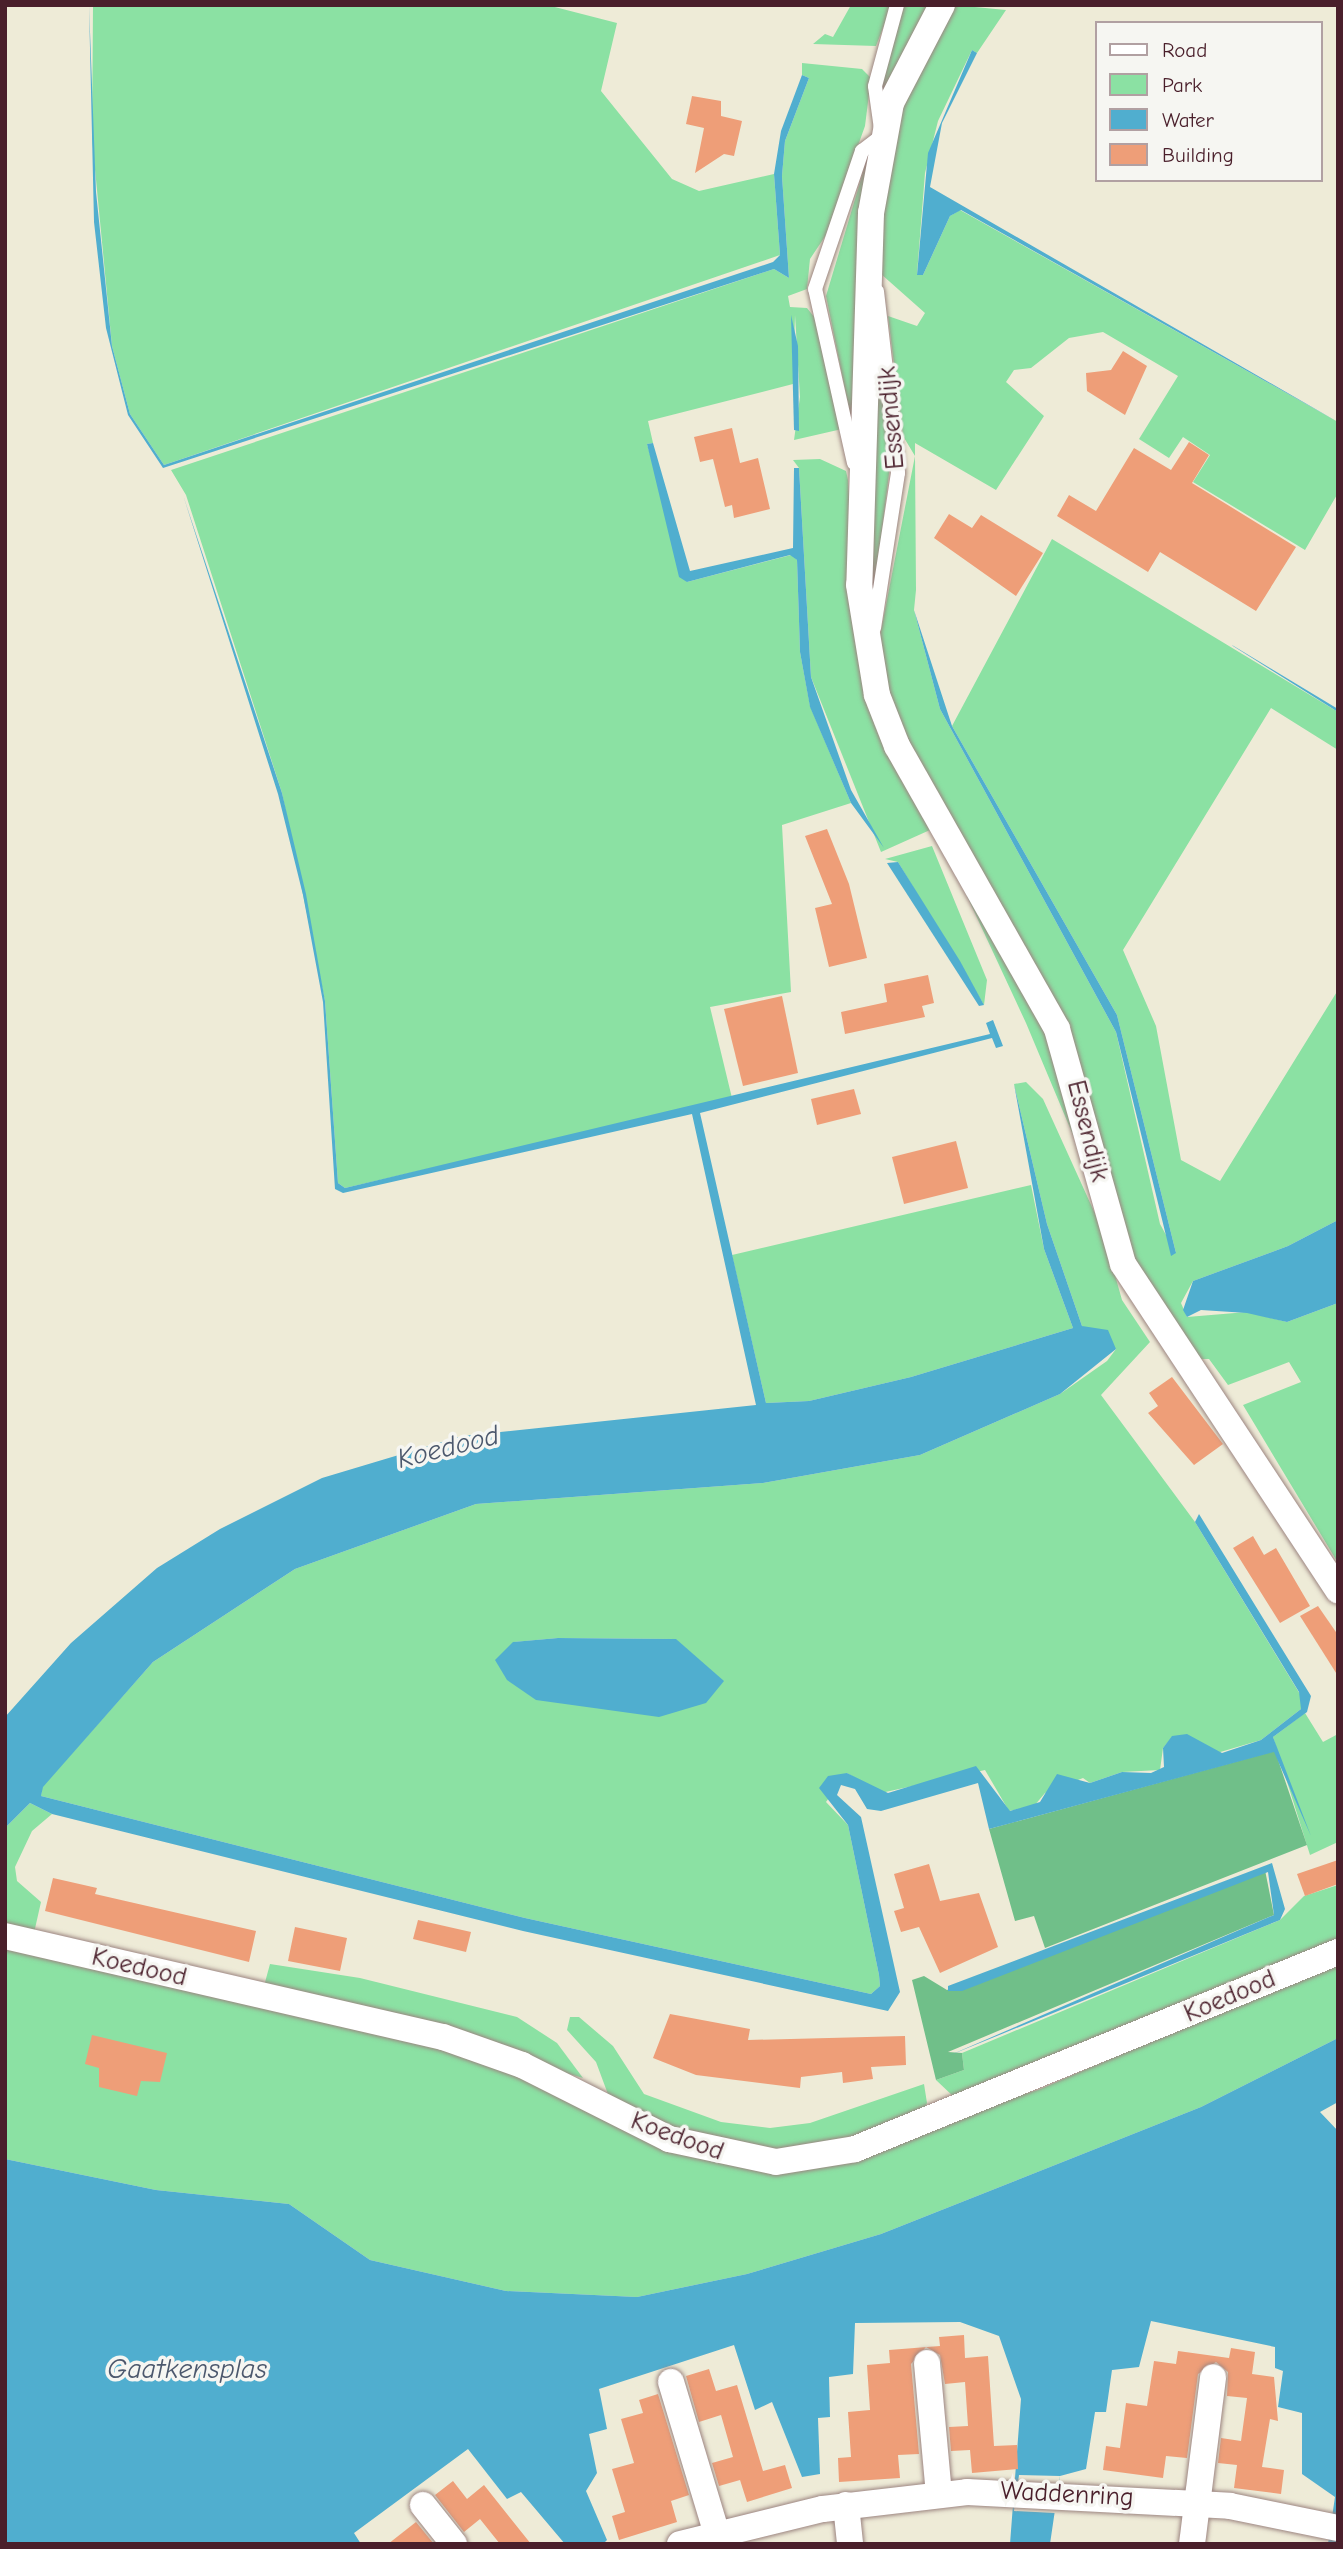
<!DOCTYPE html>
<style>
body{margin:0}
#map{position:relative;width:1343px;height:2549px;overflow:hidden;background:#eeebd7;font-family:"Comic Neue",sans-serif}
div>[style]{position:absolute}
.green>*{inset:0;background:#8be1a3}
.forest>*{inset:0;background:#70bf89}
.water>*{inset:0;background:#50aecf}
.pier>*{inset:0;background:#eeebd7}
.building>*{inset:0;background:#ee9e78}
.roads{filter:drop-shadow(0 0 2px #9c8581) drop-shadow(0 0 2px #9c8581)}
.service>*{height:14px;margin:-7px;padding:0 7px;transform-origin:7px;border-radius:7px;background:#fff}
.minor>*{height:26px;margin:-13px;padding:0 13px;transform-origin:13px;border-radius:13px;background:#fff}
span{translate:-50% -50%;white-space:nowrap;text-align:center;line-height:1.15;-webkit-text-stroke:7px #f6f6f2;paint-order:stroke}
.street-label{font-size:26px;color:#4a1f2b}
.water-label{font-size:28px;color:#4c586d;font-style:italic}
.frame{position:absolute;inset:0;border:7px solid #4a1f2b;pointer-events:none}
.legend{position:absolute;left:1095px;top:21px;width:228px;height:161px;box-sizing:border-box;background:#f6f6f2;border:2px solid #b1a0a2;margin:0;padding:9px 12px;list-style:none;font-size:21px;color:#4a1f2b}
.legend li{display:flex;align-items:center;gap:14px;height:35px}
.legend b{width:35px;border:2px solid #b1a0a2}
</style>
<div id="map">
<div class="green">
<i style="clip-path:polygon(93px 5px,547px 5px,617px 23px,601px 91px,672px 179px,699px 191px,774px 174px,780px 255px,164px 465px,130px 414px,112px 346px,92px 138px)"></i>
<i style="clip-path:polygon(851px 5px,892px 5px,876px 46px,813px 44px,825px 34px,833px 37px)"></i>
<i style="clip-path:polygon(903px 5px,931px 5px,882px 103px,881px 85px)"></i>
<i style="clip-path:polygon(954px 5px,1006px 10px,977px 53px,972px 50px,938px 121px,925px 173px,917px 274px,923px 275px,950px 216px,960px 210px,1338px 422px,1338px 493px,1305px 550px,1193px 482px,1210px 455px,1183px 437px,1169px 458px,1139px 439px,1178px 376px,1103px 332px,1069px 338px,1031px 368px,1014px 370px,1006px 382px,1044px 416px,996px 490px,915px 443px,915px 456px,916px 590px,914px 610px,940px 709px,1116px 1032px,1160px 1224px,1176px 1253px,1117px 1015px,952px 726px,1052px 539px,1338px 712px,1338px 750px,1271px 708px,1123px 950px,1156px 1026px,1181px 1160px,1220px 1181px,1338px 990px,1338px 1220px,1288px 1246px,1193px 1281px,1181px 1303px,1187px 1317px,1247px 1312px,1287px 1322px,1338px 1303px,1338px 1563px,1243px 1405px,1301px 1382px,1289px 1362px,1228px 1385px,1209px 1359px,1197px 1359px,1139px 1277px,1098px 1133px,911px 756px,876px 656px,915px 456px,903px 436px,888px 316px,917px 326px,925px 313px,881px 274px,883px 187px,900px 107px)"></i>
<i style="clip-path:polygon(802px 63px,862px 69px,871px 78px,865px 126px,826px 235px,810px 259px,807px 289px,788px 296px,790px 307px,807px 308px,819px 323px,842px 429px,794px 440px,800px 397px,795px 315px,793px 384px,648px 421px,653px 443px,647px 444px,687px 582px,791px 555px,797px 560px,800px 652px,810px 706px,851px 803px,782px 825px,791px 992px,710px 1007px,732px 1098px,345px 1188px,338px 1183px,325px 1001px,282px 793px,186px 495px,171px 470px,774px 269px,789px 278px,782px 176px,785px 141px,809px 78px,802px 75px)"></i>
<i style="clip-path:polygon(868px 156px,851px 419px,826px 296px)"></i>
<i style="clip-path:polygon(875px 313px,890px 466px,871px 620px)"></i>
<i style="clip-path:polygon(820px 459px,846px 471px,848px 480px,860px 668px,930px 830px,881px 852px,811px 677px,799px 468px,793px 460px)"></i>
<i style="clip-path:polygon(932px 846px,987px 980px,984px 1005px,898px 862px,885px 859px)"></i>
<i style="clip-path:polygon(965px 892px,1038px 1007px,1083px 1159px,1026px 1023px)"></i>
<i style="clip-path:polygon(evenodd,1026px 1082px,1043px 1099px,1102px 1229px,1122px 1300px,1150px 1342px,1101px 1395px,1195px 1522px,1303px 1699px,1301px 1709px,1261px 1740px,1217px 1753px,1173px 1736px,1163px 1748px,1160px 1770px,1122px 1772px,1090px 1783px,1083px 1778px,1045px 1793px,1034px 1806px,1009px 1811px,985px 1770px,881px 1793px,847px 1773px,826px 1802px,848px 1825px,879px 1975px,880px 1986px,871px 1994px,525px 1918px,41px 1796px,42px 1787px,153px 1662px,295px 1569px,476px 1504px,763px 1483px,920px 1455px,1060px 1394px,1107px 1361px,1116px 1349px,1082px 1326px,1047px 1224px,1014px 1084px,1026px 1082px,558px 1638px,676px 1639px,496px 1660px,514px 1642px,558px 1638px)"></i>
<i style="clip-path:polygon(1031px 1185px,1044px 1249px,1073px 1328px,911px 1377px,809px 1401px,766px 1403px,732px 1255px)"></i>
<i style="clip-path:polygon(1305px 1713px,1323px 1742px,1338px 1734px,1338px 1842px,1310px 1855px,1273px 1737px)"></i>
<i style="clip-path:polygon(30px 1803px,52px 1814px,32px 1831px,15px 1867px,17px 1881px,41px 1902px,34px 1933px,5px 1925px,5px 1828px)"></i>
<i style="clip-path:polygon(1338px 1885px,1338px 1941px,955px 2098px,936px 2080px,964px 2070px,962px 2053px,1280px 1920px,1304px 1896px)"></i>
<i style="clip-path:polygon(5px 1947px,473px 2055px,667px 2148px,758px 2171px,1038px 2090px,1338px 1961px,1338px 2038px,1201px 2107px,881px 2234px,747px 2274px,637px 2297px,506px 2291px,370px 2260px,289px 2204px,156px 2190px,5px 2159px)"></i>
<i style="clip-path:polygon(270px 1964px,360px 1978px,517px 2017px,557px 2043px,583px 2078px,264px 1986px)"></i>
<i style="clip-path:polygon(570px 2017px,579px 2017px,613px 2046px,644px 2094px,721px 2122px,770px 2128px,810px 2123px,924px 2084px,927px 2103px,924px 2110px,840px 2142px,769px 2150px,680px 2130px,609px 2097px,596px 2062px,567px 2030px)"></i>
</div>
<div class="forest">
<i style="clip-path:polygon(1275px 1751px,1307px 1845px,1045px 1948px,1034px 1916px,1015px 1921px,989px 1829px)"></i>
<i style="clip-path:polygon(1265px 1870px,1274px 1915px,948px 2052px,962px 2053px,964px 2070px,936px 2080px,912px 1980px,924px 1976px,947px 1990px)"></i>
</div>
<div class="water">
<i style="clip-path:polygon(89px 5px,96px 192px,112px 346px,130px 414px,164px 465px,773px 262px,780px 255px,774px 174px,781px 131px,802px 75px,809px 78px,785px 141px,782px 176px,789px 278px,774px 269px,163px 468px,128px 415px,106px 328px,94px 222px)"></i>
<i style="clip-path:polygon(972px 50px,977px 53px,942px 123px,930px 187px,1338px 422px,961px 210px,950px 216px,923px 275px,917px 275px,928px 153px)"></i>
<i style="clip-path:polygon(791px 315px,798px 346px,799px 431px,794px 430px)"></i>
<i style="clip-path:polygon(653px 443px,690px 571px,793px 548px,794px 468px,799px 468px,811px 677px,851px 790px,884px 848px,851px 803px,810px 707px,800px 652px,797px 560px,790px 555px,687px 582px,679px 577px,647px 444px)"></i>
<i style="clip-path:polygon(183px 495px,282px 793px,306px 894px,325px 1001px,338px 1183px,345px 1188px,990px 1034px,986px 1023px,993px 1020px,1003px 1046px,996px 1048px,992px 1038px,700px 1113px,766px 1403px,809px 1401px,911px 1377px,1073px 1328px,1044px 1249px,1014px 1084px,1047px 1224px,1082px 1326px,1108px 1330px,1116px 1349px,1060px 1394px,920px 1455px,763px 1483px,476px 1504px,295px 1569px,153px 1662px,43px 1787px,41px 1796px,525px 1918px,871px 1994px,880px 1986px,879px 1975px,848px 1825px,819px 1788px,828px 1776px,847px 1773px,888px 1793px,976px 1766px,1010px 1811px,1040px 1802px,1057px 1774px,1090px 1783px,1122px 1772px,1151px 1773px,1164px 1767px,1163px 1748px,1172px 1736px,1187px 1734px,1222px 1753px,1261px 1740px,1301px 1709px,1299px 1692px,1195px 1522px,1199px 1514px,1311px 1696px,1307px 1712px,1273px 1737px,1311px 1836px,1274px 1752px,989px 1829px,978px 1783px,881px 1811px,867px 1809px,855px 1789px,841px 1785px,837px 1795px,861px 1817px,900px 1992px,888px 2011px,523px 1931px,52px 1814px,30px 1803px,5px 1828px,5px 1717px,71px 1643px,157px 1568px,220px 1529px,322px 1478px,462px 1436px,756px 1405px,692px 1114px,343px 1193px,335px 1189px,323px 1002px,303px 895px,278px 794px)"></i>
<i style="clip-path:polygon(914px 610px,952px 726px,1117px 1015px,1176px 1253px,1171px 1256px,1116px 1032px,940px 709px)"></i>
<i style="clip-path:polygon(1232px 645px,1338px 709px,1338px 712px,1233px 646px)"></i>
<i style="clip-path:polygon(898px 862px,960px 961px,984px 1005px,979px 1006px,887px 863px)"></i>
<i style="clip-path:polygon(1338px 1220px,1338px 1303px,1287px 1322px,1247px 1313px,1201px 1310px,1187px 1317px,1183px 1310px,1193px 1281px,1288px 1246px)"></i>
<i style="clip-path:polygon(558px 1638px,676px 1639px,724px 1681px,706px 1703px,659px 1717px,536px 1700px,507px 1680px,495px 1660px,513px 1642px)"></i>
<i style="clip-path:polygon(1272px 1863px,1285px 1909px,1280px 1920px,948px 2056px,1274px 1915px,1268px 1872px,962px 1991px,948px 1991px,948px 1986px)"></i>
<i style="clip-path:polygon(1338px 2038px,1338px 2102px,1320px 2112px,1338px 2131px,1338px 2544px,1328px 2544px,1335px 2497px,1302px 2474px,1302px 2413px,1278px 2407px,1283px 2371px,1275px 2368px,1275px 2347px,1151px 2321px,1139px 2367px,1112px 2370px,1106px 2412px,1095px 2412px,1086px 2469px,1060px 2476px,1050px 2544px,1010px 2544px,1021px 2399px,999px 2336px,960px 2322px,855px 2323px,853px 2374px,829px 2377px,830px 2417px,818px 2418px,820px 2474px,802px 2477px,772px 2402px,755px 2410px,734px 2345px,599px 2389px,607px 2429px,589px 2434px,597px 2473px,586px 2491px,607px 2540px,603px 2544px,565px 2544px,521px 2492px,507px 2499px,468px 2449px,354px 2533px,361px 2544px,5px 2544px,5px 2159px,156px 2190px,289px 2204px,370px 2260px,506px 2291px,637px 2297px,747px 2274px,881px 2234px,1201px 2107px)"></i>
</div>
<div class="pier">
<i style="clip-path:polygon(1019px 2475px,1060px 2476px,1055px 2513px,1014px 2511px)"></i>
</div>
<div class="building">
<i style="clip-path:polygon(692px 96px,721px 101px,721px 116px,742px 121px,734px 156px,724px 154px,695px 173px,704px 128px,686px 124px)"></i>
<i style="clip-path:polygon(1123px 351px,1147px 366px,1125px 415px,1087px 391px,1086px 373px,1111px 370px)"></i>
<i style="clip-path:polygon(732px 428px,740px 463px,758px 458px,770px 509px,734px 518px,732px 505px,725px 507px,713px 459px,700px 462px,694px 437px)"></i>
<i style="clip-path:polygon(1189px 442px,1209px 455px,1192px 483px,1296px 547px,1256px 611px,1160px 552px,1148px 572px,1057px 516px,1069px 495px,1096px 511px,1134px 448px,1171px 470px)"></i>
<i style="clip-path:polygon(949px 514px,972px 528px,981px 515px,1043px 553px,1016px 596px,934px 538px)"></i>
<i style="clip-path:polygon(827px 829px,849px 884px,867px 958px,829px 967px,815px 908px,832px 904px,805px 836px)"></i>
<i style="clip-path:polygon(928px 975px,934px 1003px,922px 1006px,925px 1017px,845px 1034px,841px 1012px,887px 1002px,884px 984px)"></i>
<i style="clip-path:polygon(782px 996px,798px 1073px,743px 1086px,724px 1009px)"></i>
<i style="clip-path:polygon(854px 1089px,861px 1114px,817px 1125px,811px 1099px)"></i>
<i style="clip-path:polygon(956px 1141px,968px 1188px,904px 1204px,892px 1157px)"></i>
<i style="clip-path:polygon(1172px 1377px,1223px 1444px,1194px 1465px,1148px 1413px,1158px 1406px,1149px 1393px)"></i>
<i style="clip-path:polygon(1253px 1536px,1264px 1555px,1276px 1548px,1310px 1606px,1280px 1623px,1233px 1548px)"></i>
<i style="clip-path:polygon(1318px 1606px,1338px 1635px,1338px 1676px,1300px 1616px)"></i>
<i style="clip-path:polygon(1338px 1860px,1338px 1884px,1305px 1896px,1297px 1874px)"></i>
<i style="clip-path:polygon(929px 1864px,940px 1901px,979px 1893px,998px 1947px,940px 1973px,919px 1927px,901px 1932px,894px 1911px,904px 1908px,894px 1874px)"></i>
<i style="clip-path:polygon(53px 1878px,97px 1888px,95px 1894px,256px 1931px,249px 1962px,45px 1911px)"></i>
<i style="clip-path:polygon(418px 1920px,471px 1932px,466px 1952px,413px 1939px)"></i>
<i style="clip-path:polygon(295px 1927px,347px 1938px,340px 1971px,288px 1961px)"></i>
<i style="clip-path:polygon(670px 2014px,750px 2029px,748px 2040px,905px 2036px,906px 2065px,871px 2067px,873px 2079px,843px 2083px,842px 2072px,801px 2077px,800px 2088px,696px 2075px,653px 2058px)"></i>
<i style="clip-path:polygon(92px 2035px,167px 2053px,160px 2082px,141px 2081px,137px 2096px,99px 2087px,99px 2068px,85px 2064px)"></i>
<i style="clip-path:polygon(964px 2335px,965px 2358px,988px 2356px,994px 2446px,1017px 2445px,1018px 2469px,972px 2473px,970px 2450px,951px 2451px,949px 2427px,968px 2426px,965px 2382px,945px 2384px,940px 2355px,926px 2347px,911px 2364px,919px 2454px,898px 2455px,900px 2478px,839px 2482px,838px 2458px,851px 2457px,848px 2412px,870px 2410px,867px 2365px,890px 2363px,889px 2350px,940px 2346px,939px 2337px)"></i>
<i style="clip-path:polygon(1231px 2348px,1255px 2352px,1252px 2374px,1274px 2377px,1278px 2421px,1270px 2419px,1262px 2467px,1284px 2470px,1281px 2494px,1234px 2488px,1237px 2465px,1218px 2463px,1221px 2438px,1241px 2441px,1247px 2398px,1227px 2396px,1228px 2372px,1216px 2362px,1198px 2374px,1187px 2458px,1166px 2456px,1163px 2478px,1103px 2470px,1106px 2446px,1120px 2448px,1126px 2403px,1147px 2406px,1154px 2361px,1176px 2364px,1178px 2351px,1229px 2358px)"></i>
<i style="clip-path:polygon(709px 2369px,716px 2391px,737px 2385px,763px 2471px,785px 2465px,792px 2488px,747px 2502px,740px 2480px,719px 2486px,712px 2463px,733px 2457px,721px 2415px,699px 2422px,686px 2376px)"></i>
<i style="clip-path:polygon(658px 2394px,689px 2495px,671px 2501px,677px 2522px,619px 2540px,612px 2516px,625px 2512px,612px 2469px,634px 2463px,621px 2419px,643px 2413px,639px 2400px)"></i>
<i style="clip-path:polygon(453px 2481px,467px 2499px,484px 2485px,531px 2544px,500px 2544px,480px 2519px,464px 2532px,435px 2495px)"></i>
<i style="clip-path:polygon(416px 2522px,434px 2544px,388px 2544px)"></i>
</div>
<div class="roads">
<div class="service">
<i style="left:854px;top:463px;width:178px;rotate:-102.6deg"></i>
<i style="left:815px;top:289px;width:146px;rotate:-71.2deg"></i>
<i style="left:862px;top:151px;width:25px;rotate:-37deg"></i>
<i style="left:882px;top:136px;width:50px;rotate:-98deg"></i>
<i style="left:875px;top:86px;width:84px;rotate:-74.8deg"></i>
<i style="left:874px;top:628px;width:157px;rotate:-81.2deg"></i>
<i style="left:898px;top:473px;width:183px;rotate:-96.6deg"></i>
</div>
<div class="minor">
<i style="left:942px;top:5px;width:110px;rotate:117.5deg"></i>
<i style="left:891px;top:103px;width:112px;rotate:100.3deg"></i>
<i style="left:871px;top:213px;width:372px;rotate:91.8deg"></i>
<i style="left:859px;top:585px;width:111px;rotate:80.7deg"></i>
<i style="left:877px;top:695px;width:55px;rotate:68.6deg"></i>
<i style="left:897px;top:746px;width:325px;rotate:60.5deg"></i>
<i style="left:1057px;top:1029px;width:244px;rotate:74.3deg"></i>
<i style="left:1123px;top:1264px;width:391px;rotate:56.6deg"></i>
<i style="left:5px;top:1936px;width:449px;rotate:13deg"></i>
<i style="left:443px;top:2037px;width:84px;rotate:19.5deg"></i>
<i style="left:522px;top:2065px;width:165px;rotate:26.7deg"></i>
<i style="left:669px;top:2139px;width:109px;rotate:12.1deg"></i>
<i style="left:776px;top:2162px;width:80px;rotate:-9.3deg"></i>
<i style="left:855px;top:2149px;width:522px;rotate:-22.19deg"></i>
<i style="left:927px;top:2363px;width:132px;rotate:84.8deg"></i>
<i style="left:671px;top:2382px;width:156px;rotate:73.2deg"></i>
<i style="left:423px;top:2505px;width:50px;rotate:51.5deg"></i>
<i style="left:846px;top:2505px;width:39px;rotate:84deg"></i>
<i style="left:680px;top:2544px;width:147px;rotate:-13.8deg"></i>
<i style="left:823px;top:2509px;width:145px;rotate:-6.7deg"></i>
<i style="left:967px;top:2492px;width:263px;rotate:3deg"></i>
<i style="left:1230px;top:2506px;width:110px;rotate:11.5deg"></i>
<i style="left:1192px;top:2544px;width:168px;rotate:-82.8deg"></i>
</div>
</div>
<div class="street-label">
<span style="left:892px;top:418px;rotate:-95deg">Essendijk</span>
<span style="left:1087px;top:1131px;rotate:76deg">Essendijk</span>
<span style="left:139px;top:1968px;rotate:13deg">Koedood</span>
<span style="left:1230px;top:1997px;rotate:-23deg">Koedood</span>
<span style="left:677px;top:2137px;rotate:20deg">Koedood</span>
<span style="left:1067px;top:2495px;rotate:3deg">Waddenring</span>
</div>
<div class="water-label">
<span style="left:448px;top:1447px;rotate:-14deg">Koedood</span>
<span style="left:187px;top:2369px">Gaatkensplas</span>
</div>
<div class="frame"></div>
<ul class="legend">
<li><b style="height:9px;background:#fff"></b>Road</li>
<li><b style="height:19px;background:#8be1a3"></b>Park</li>
<li><b style="height:19px;background:#50aecf"></b>Water</li>
<li><b style="height:19px;background:#ee9e78"></b>Building</li>
</ul>
</div>
